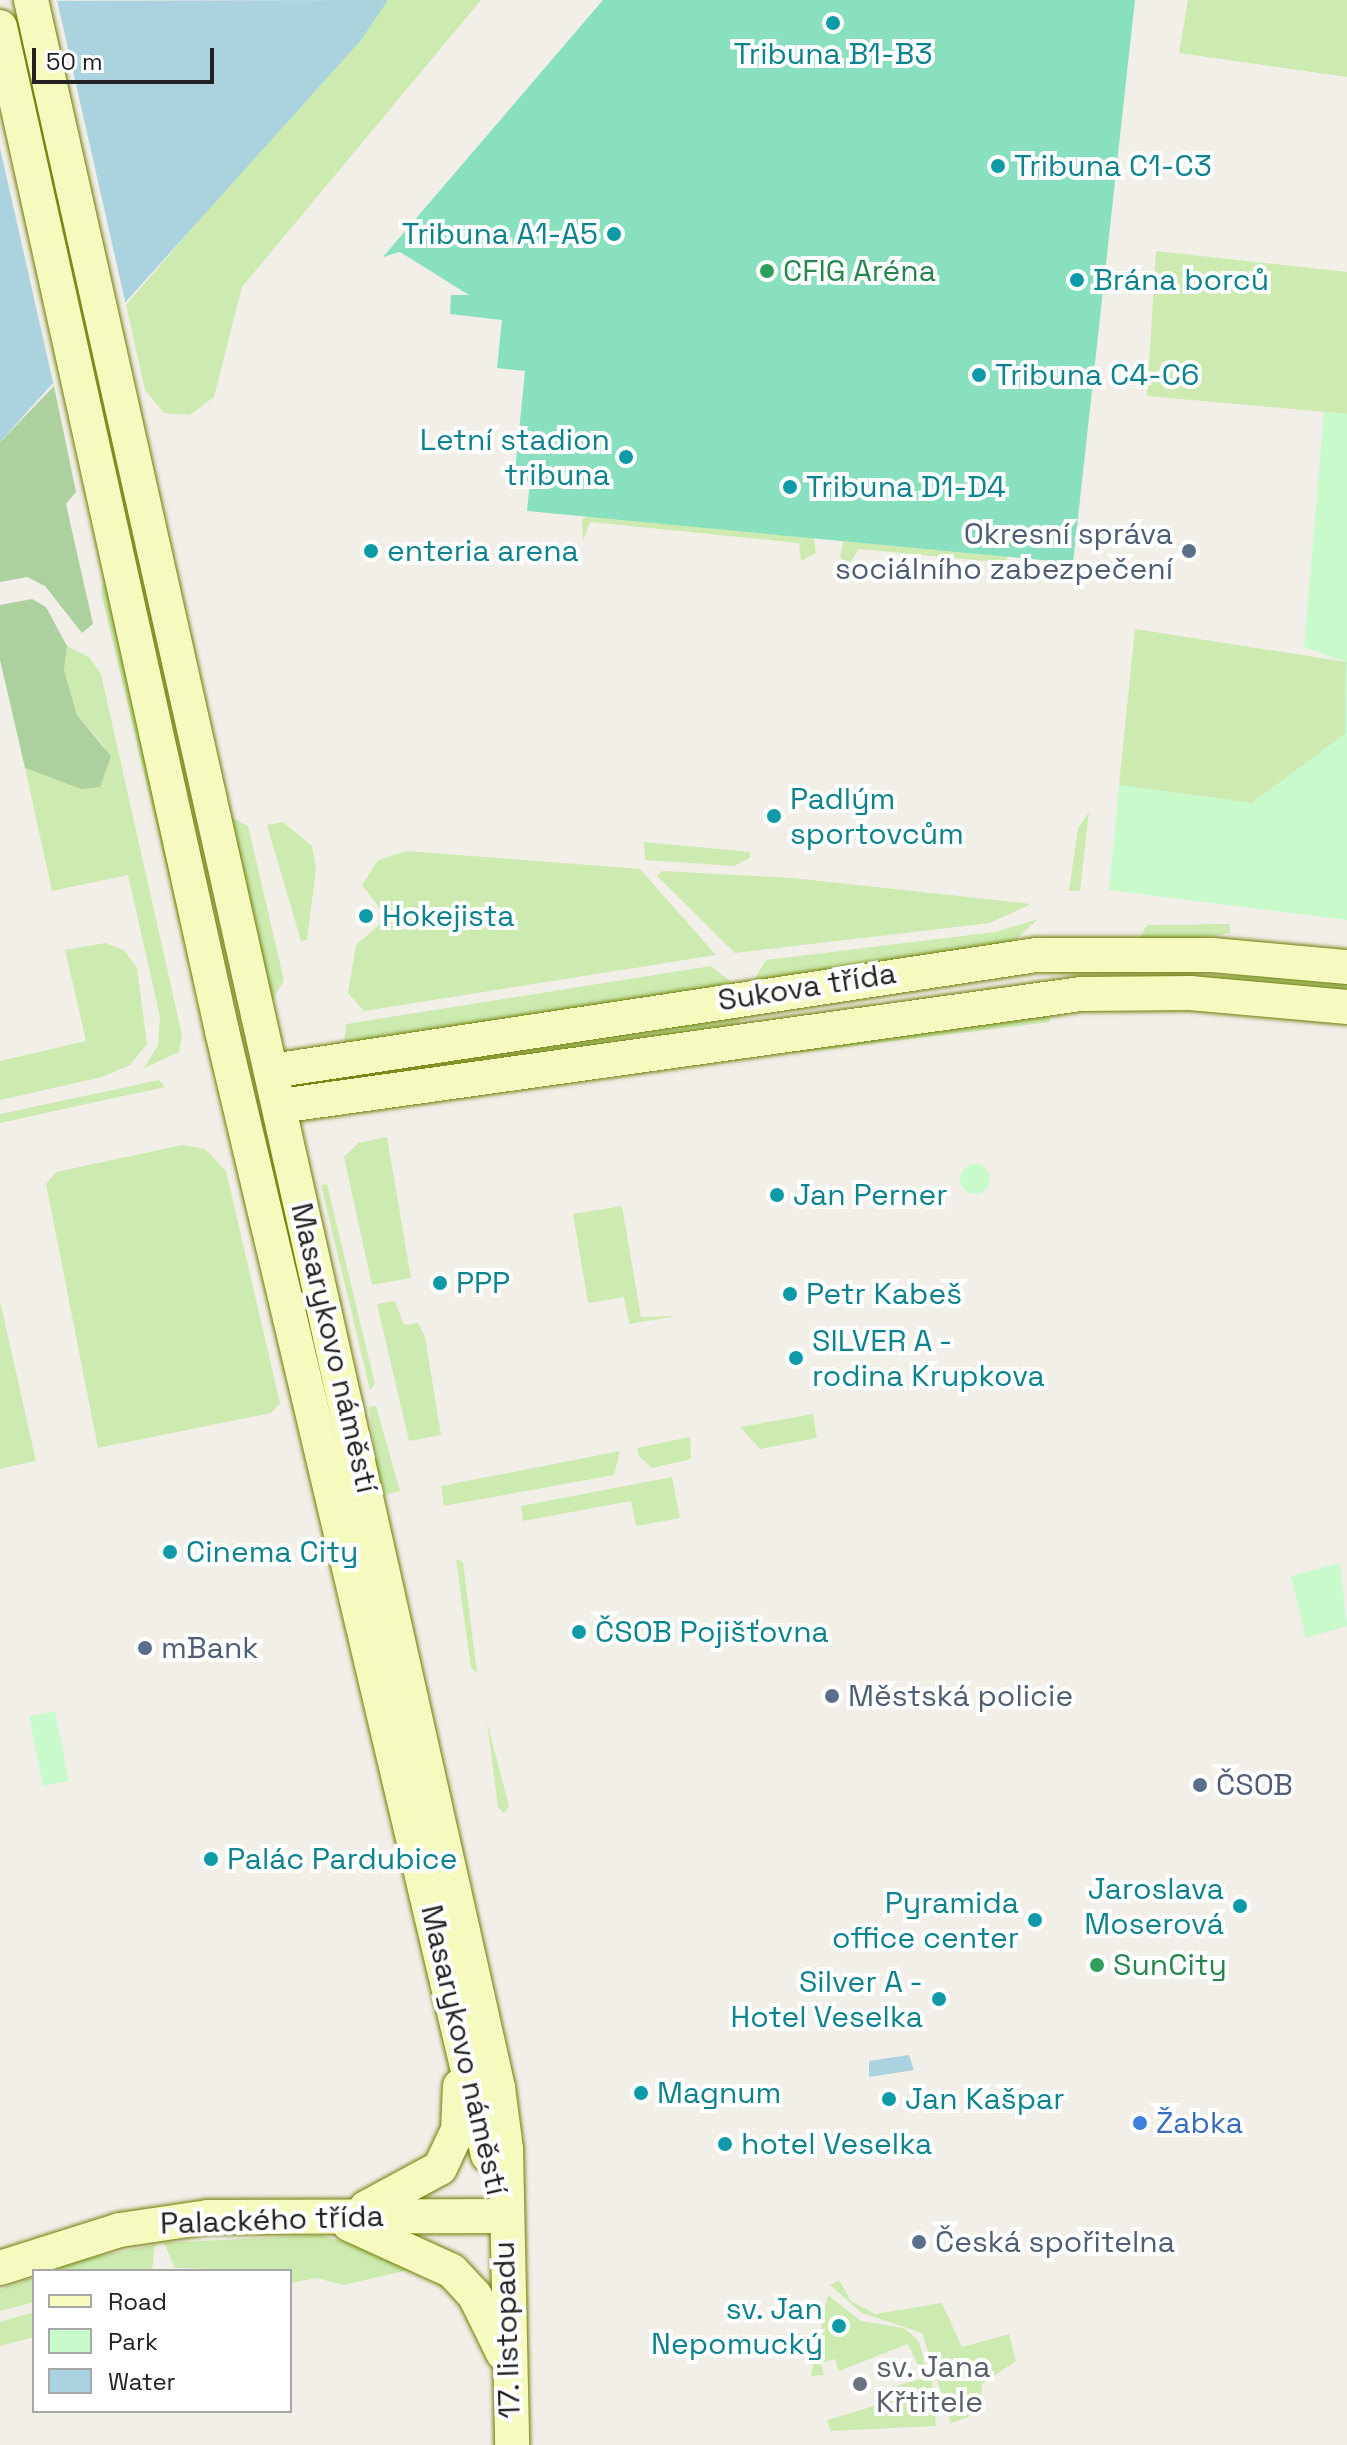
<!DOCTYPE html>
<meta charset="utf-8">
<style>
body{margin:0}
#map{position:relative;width:1347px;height:2445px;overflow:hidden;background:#f2efe9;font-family:"Space Grotesk",sans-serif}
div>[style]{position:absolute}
.grass>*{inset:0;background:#cdebb0}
.forest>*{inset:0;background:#add19e}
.park>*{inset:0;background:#c8facc}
.round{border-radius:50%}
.pitch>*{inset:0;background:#88e0be}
.water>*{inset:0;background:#aad3df}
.pier>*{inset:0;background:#f2efe9}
.roads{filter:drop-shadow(0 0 2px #707d05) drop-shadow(0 0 2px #707d05)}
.secondary>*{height:34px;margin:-17px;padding:0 17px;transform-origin:17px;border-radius:17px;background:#f7fabf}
.dots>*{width:22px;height:22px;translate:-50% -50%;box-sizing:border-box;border:4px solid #fff;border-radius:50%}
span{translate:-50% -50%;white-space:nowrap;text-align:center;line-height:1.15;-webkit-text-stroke:8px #fff;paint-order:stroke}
.culture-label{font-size:30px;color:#0d838f}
.left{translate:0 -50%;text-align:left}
.right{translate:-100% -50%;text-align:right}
.leisure-label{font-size:30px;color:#27864d}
.service-label{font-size:30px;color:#4e5e75}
.street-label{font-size:30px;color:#222}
.shop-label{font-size:30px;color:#366cbe}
.worship-label{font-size:30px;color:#5b616d}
.legend{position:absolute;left:32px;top:2269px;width:260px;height:144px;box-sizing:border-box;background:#fff;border:2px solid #a7a7a7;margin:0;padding:10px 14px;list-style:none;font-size:24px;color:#222}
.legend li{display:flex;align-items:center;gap:16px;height:40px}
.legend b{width:40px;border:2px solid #a7a7a7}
.scale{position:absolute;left:32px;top:48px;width:182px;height:36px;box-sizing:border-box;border:4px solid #222;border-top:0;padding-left:10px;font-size:24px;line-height:28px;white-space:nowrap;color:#222;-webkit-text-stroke:6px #fff;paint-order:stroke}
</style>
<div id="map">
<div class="grass">
<i style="clip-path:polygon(388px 0,481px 0,242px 287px,214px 397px,190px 415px,164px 413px,145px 390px,126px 305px)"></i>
<i style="clip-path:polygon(1188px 0,1347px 0,1347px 77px,1179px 53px)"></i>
<i style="clip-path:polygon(1156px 251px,1347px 272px,1347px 414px,1147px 396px)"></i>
<i style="clip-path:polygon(589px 516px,814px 538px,816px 553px,801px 561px,799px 543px,590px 522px,583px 541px,582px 519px)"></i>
<i style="clip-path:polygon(843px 541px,1007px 556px,1007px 577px,996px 580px,996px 562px,859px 549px,848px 566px,840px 557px)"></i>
<i style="clip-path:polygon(106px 571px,120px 619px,204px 1025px,101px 592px)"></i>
<i style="clip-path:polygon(1135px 629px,1346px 662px,1345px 734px,1252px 803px,1119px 785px)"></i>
<i style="clip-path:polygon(67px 646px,89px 657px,101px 674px,182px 1035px,179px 1052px,144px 1068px,158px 1045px,160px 1017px,128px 875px,52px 891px,25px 768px,81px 789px,105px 747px,77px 715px,64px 670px)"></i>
<i style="clip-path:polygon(1089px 812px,1080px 891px,1069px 891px,1078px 828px)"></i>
<i style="clip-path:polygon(227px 815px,248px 826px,284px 980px,269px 1006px)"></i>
<i style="clip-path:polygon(283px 822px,312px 846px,316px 869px,307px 940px,301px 941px,267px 825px)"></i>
<i style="clip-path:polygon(644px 842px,750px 852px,750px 858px,734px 866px,645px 860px)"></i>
<i style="clip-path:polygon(407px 851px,640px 869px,716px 955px,364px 1011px,348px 993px,356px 945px,379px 925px,382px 911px,362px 885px,378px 860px)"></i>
<i style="clip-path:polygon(663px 871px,793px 878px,1031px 904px,990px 923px,735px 953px,657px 876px)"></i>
<i style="clip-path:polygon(1038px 919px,1013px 942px,753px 981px,766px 960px,995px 932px)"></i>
<i style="clip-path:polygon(1230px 924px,1230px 933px,1188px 940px,1139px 939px,1147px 925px)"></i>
<i style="clip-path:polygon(105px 943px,124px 950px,137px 968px,147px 1044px,130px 1065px,102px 1077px,0 1100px,0 1061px,86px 1041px,65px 950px)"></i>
<i style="clip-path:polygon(711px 966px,735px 985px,344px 1043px,346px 1024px)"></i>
<i style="clip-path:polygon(1301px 975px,1347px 980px,1347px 993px,1135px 977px)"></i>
<i style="clip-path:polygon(738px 1010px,739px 1024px,344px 1089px,342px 1079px)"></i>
<i style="clip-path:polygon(1049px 1012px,1050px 1022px,795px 1053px,797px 1045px)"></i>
<i style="clip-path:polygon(159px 1080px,165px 1087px,0 1123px,0 1114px)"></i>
<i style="clip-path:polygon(387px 1137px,411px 1278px,372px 1285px,344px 1157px,358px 1143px)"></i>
<i style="clip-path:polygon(182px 1145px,205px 1149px,226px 1171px,280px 1403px,271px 1413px,98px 1448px,46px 1184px,56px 1172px)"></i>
<i style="clip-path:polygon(327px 1184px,375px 1384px,370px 1390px,321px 1185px)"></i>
<i style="clip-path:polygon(622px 1206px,641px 1317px,677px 1316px,629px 1324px,624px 1297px,588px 1303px,573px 1214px)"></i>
<i style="clip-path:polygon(0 1301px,36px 1461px,0 1469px)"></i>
<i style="clip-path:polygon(395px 1301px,404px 1325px,418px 1323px,425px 1337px,441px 1435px,409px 1441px,377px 1304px)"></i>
<i style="clip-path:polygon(376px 1406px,400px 1491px,380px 1496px,369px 1407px)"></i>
<i style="clip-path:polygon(813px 1414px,817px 1438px,760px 1449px,740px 1427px)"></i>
<i style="clip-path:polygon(690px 1437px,691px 1459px,652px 1468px,639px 1456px,637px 1448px)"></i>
<i style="clip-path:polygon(620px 1451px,614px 1475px,444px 1506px,441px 1486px)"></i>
<i style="clip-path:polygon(672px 1477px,680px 1518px,636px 1526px,631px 1501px,523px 1521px,521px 1506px)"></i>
<i style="clip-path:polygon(456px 1559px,463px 1562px,477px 1673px,471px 1668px)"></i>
<i style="clip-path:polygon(487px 1722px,509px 1806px,504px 1813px,498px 1807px)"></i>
<i style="clip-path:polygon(320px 2235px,426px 2266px,343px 2285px,317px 2278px,290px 2283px,290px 2271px,175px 2268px,164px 2243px)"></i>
<i style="clip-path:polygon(155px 2245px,152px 2271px,49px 2271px,84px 2259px)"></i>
<i style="clip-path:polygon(34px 2277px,34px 2302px,0 2311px,0 2290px)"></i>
<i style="clip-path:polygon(839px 2280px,851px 2301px,875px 2314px,942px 2303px,962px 2347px,1009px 2334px,1016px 2361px,982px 2384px,981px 2402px,969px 2402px,969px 2417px,951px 2423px,922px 2333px,862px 2313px,830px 2285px)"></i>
<i style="clip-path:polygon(828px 2295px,861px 2321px,904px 2328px,918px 2340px,932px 2382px,936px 2426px,831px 2431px,827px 2420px,901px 2398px,896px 2386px,924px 2378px,908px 2344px,839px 2371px,835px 2359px,821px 2363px,824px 2375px,811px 2376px)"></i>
<i style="clip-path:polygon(34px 2312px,34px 2337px,0 2346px,0 2322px)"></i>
</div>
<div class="forest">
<i style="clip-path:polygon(54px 386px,76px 492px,66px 504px,93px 624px,82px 633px,45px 586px,27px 577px,0 582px,0 442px)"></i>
<i style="clip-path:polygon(32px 599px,46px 607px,67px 646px,64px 670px,77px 715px,111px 756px,100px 787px,81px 789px,25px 768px,0 660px,0 605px)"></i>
</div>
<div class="park">
<i style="clip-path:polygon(1324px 412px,1347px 414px,1347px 920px,1109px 890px,1119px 785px,1252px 803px,1345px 734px,1346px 662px,1304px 647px)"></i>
<i class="round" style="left:960px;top:1164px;width:30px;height:30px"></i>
<i style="clip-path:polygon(1340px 1563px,1347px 1626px,1306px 1638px,1291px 1576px)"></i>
<i style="clip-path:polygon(55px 1711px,69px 1781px,43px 1786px,29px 1716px)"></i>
</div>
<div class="pitch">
<i style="clip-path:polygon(603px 0,1135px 0,1073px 563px,527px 511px,530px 482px,514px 481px,525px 371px,497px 368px,502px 320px,450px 314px,451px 295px,469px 295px,400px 252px,383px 257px)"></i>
</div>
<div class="water">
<i style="clip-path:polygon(388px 0,361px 40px,0 442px,0 1px)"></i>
<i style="clip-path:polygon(909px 2055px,914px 2070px,869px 2077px,869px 2061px)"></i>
</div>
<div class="pier">
<i style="clip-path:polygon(0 0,57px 0,127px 310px,55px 391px,0 148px)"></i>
</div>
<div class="roads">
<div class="secondary">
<i style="left:31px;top:0;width:2140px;rotate:77.39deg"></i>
<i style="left:498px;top:2088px;width:62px;rotate:82.5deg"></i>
<i style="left:506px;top:2149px;width:296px;rotate:88.8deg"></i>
<i style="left:0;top:27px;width:1028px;rotate:77.53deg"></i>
<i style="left:222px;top:1031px;width:1155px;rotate:76.69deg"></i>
<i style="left:272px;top:1071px;width:773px;rotate:-8.63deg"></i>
<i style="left:1036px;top:955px;width:176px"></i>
<i style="left:1212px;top:955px;width:136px;rotate:5.1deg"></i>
<i style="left:280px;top:1106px;width:809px;rotate:-7.96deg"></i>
<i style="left:1081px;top:994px;width:109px;rotate:-0.5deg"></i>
<i style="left:1190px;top:993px;width:158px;rotate:5.1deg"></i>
<i style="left:366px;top:2208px;width:84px;rotate:-28.4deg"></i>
<i style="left:440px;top:2168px;width:42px;rotate:-64.7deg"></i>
<i style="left:458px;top:2130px;width:44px;rotate:-87.4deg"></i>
<i style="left:349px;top:2224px;width:113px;rotate:24.5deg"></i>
<i style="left:452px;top:2271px;width:34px;rotate:47deg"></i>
<i style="left:475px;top:2296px;width:64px;rotate:63.8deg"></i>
<i style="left:0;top:2268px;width:126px;rotate:-17.6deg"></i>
<i style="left:120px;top:2230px;width:89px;rotate:-8.4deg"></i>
<i style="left:208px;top:2217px;width:294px;rotate:-0.2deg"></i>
</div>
</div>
<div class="dots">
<i style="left:833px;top:23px;background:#0f9aa8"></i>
<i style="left:998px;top:166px;background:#0f9aa8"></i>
<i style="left:614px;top:234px;background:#0f9aa8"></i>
<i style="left:767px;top:271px;background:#2e9e5b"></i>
<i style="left:1077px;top:280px;background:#0f9aa8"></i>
<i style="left:979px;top:375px;background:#0f9aa8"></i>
<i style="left:626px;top:457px;background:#0f9aa8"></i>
<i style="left:790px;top:487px;background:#0f9aa8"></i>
<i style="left:371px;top:551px;background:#0f9aa8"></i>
<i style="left:1189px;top:551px;background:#5c6f8a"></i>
<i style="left:774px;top:816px;background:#0f9aa8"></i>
<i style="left:366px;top:916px;background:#0f9aa8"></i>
<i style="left:777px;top:1195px;background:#0f9aa8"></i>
<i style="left:440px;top:1283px;background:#0f9aa8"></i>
<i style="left:790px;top:1294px;background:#0f9aa8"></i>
<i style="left:796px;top:1358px;background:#0f9aa8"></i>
<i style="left:170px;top:1552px;background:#0f9aa8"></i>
<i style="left:579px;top:1632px;background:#0f9aa8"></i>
<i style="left:145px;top:1648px;background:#5c6f8a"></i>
<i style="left:832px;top:1696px;background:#5c6f8a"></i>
<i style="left:1200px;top:1785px;background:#5c6f8a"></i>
<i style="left:211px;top:1859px;background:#0f9aa8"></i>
<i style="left:1240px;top:1906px;background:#0f9aa8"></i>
<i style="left:1035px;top:1920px;background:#0f9aa8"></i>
<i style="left:1097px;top:1965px;background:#2e9e5b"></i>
<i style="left:939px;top:1999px;background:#0f9aa8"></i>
<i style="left:641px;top:2093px;background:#0f9aa8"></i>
<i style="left:889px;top:2099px;background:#0f9aa8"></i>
<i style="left:1140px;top:2123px;background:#3f7fe0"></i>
<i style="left:725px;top:2144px;background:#0f9aa8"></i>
<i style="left:919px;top:2242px;background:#5c6f8a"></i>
<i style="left:839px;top:2326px;background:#0f9aa8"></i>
<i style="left:860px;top:2384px;background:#6b7280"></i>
</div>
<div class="culture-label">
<span style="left:833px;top:54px">Tribuna B1-B3</span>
<span class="left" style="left:1014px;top:166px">Tribuna C1-C3</span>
<span class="right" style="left:598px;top:234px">Tribuna A1-A5</span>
<span class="left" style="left:1093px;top:280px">Brána borců</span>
<span class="left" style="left:995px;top:375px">Tribuna C4-C6</span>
<span class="right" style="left:610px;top:457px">Letní stadion<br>tribuna</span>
<span class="left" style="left:806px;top:487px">Tribuna D1-D4</span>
<span class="left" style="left:387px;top:551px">enteria arena</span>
<span class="left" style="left:790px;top:816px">Padlým<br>sportovcům</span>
<span class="left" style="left:382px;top:916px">Hokejista</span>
<span class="left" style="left:793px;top:1195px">Jan Perner</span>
<span class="left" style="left:456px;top:1283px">PPP</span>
<span class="left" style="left:806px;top:1294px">Petr Kabeš</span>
<span class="left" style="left:812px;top:1358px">SILVER A -<br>rodina Krupkova</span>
<span class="left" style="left:186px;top:1552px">Cinema City</span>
<span class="left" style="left:595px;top:1632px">ČSOB Pojišťovna</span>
<span class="left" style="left:227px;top:1859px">Palác Pardubice</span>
<span class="right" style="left:1224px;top:1906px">Jaroslava<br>Moserová</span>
<span class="right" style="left:1019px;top:1920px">Pyramida<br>office center</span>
<span class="right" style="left:923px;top:1999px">Silver A -<br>Hotel Veselka</span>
<span class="left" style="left:657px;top:2093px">Magnum</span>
<span class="left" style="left:905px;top:2099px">Jan Kašpar</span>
<span class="left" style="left:741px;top:2144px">hotel Veselka</span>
<span class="right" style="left:823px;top:2326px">sv. Jan<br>Nepomucký</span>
</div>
<div class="leisure-label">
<span class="left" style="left:783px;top:271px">CFIG Aréna</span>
<span class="left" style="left:1113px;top:1965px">SunCity</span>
</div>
<div class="service-label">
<span class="right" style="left:1173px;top:551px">Okresní správa<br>sociálního zabezpečení</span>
<span class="left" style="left:161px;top:1648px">mBank</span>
<span class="left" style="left:848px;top:1696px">Městská policie</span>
<span class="left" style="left:1216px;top:1785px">ČSOB</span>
<span class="left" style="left:935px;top:2242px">Česká spořitelna</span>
</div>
<div class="street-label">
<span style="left:807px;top:987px;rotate:-9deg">Sukova třída</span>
<span style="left:334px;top:1348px;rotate:77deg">Masarykovo náměstí</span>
<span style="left:464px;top:2050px;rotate:77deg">Masarykovo náměstí</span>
<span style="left:272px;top:2220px;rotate:-2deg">Palackého třída</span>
<span style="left:507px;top:2330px;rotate:-92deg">17. listopadu</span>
</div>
<div class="shop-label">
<span class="left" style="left:1156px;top:2123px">Žabka</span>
</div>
<div class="worship-label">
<span class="left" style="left:876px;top:2384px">sv. Jana<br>Křtitele</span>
</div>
<ul class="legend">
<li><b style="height:10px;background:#f7fabf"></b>Road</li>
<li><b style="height:22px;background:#c8facc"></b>Park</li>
<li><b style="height:22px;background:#aad3df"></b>Water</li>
</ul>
<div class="scale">50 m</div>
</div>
